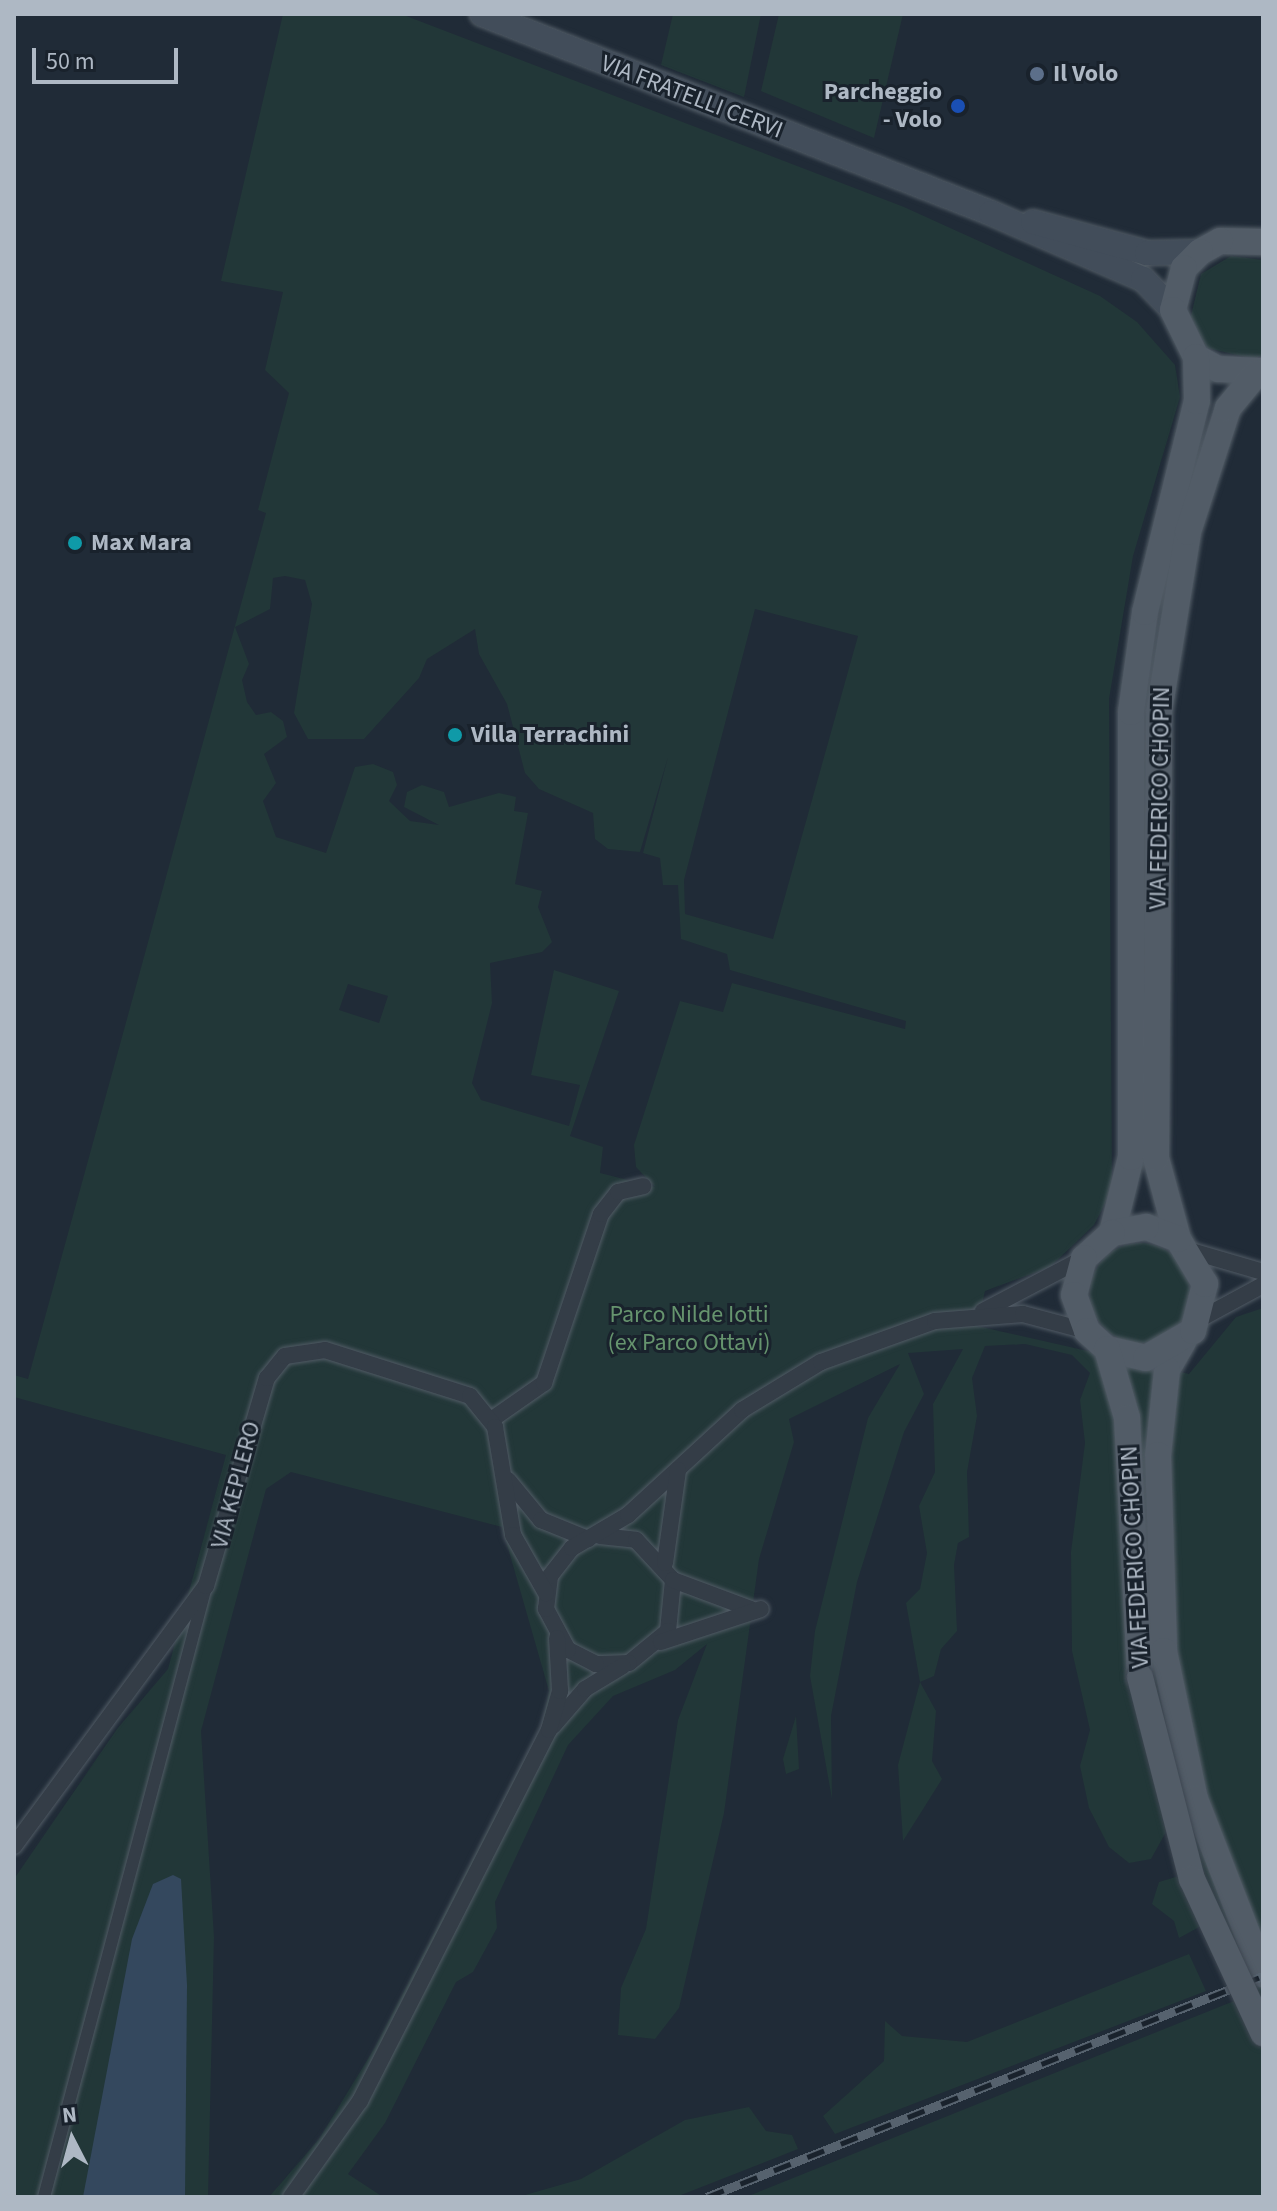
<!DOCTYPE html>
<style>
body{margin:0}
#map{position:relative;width:1277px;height:2211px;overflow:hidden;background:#202b37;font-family:"Source Sans 3",sans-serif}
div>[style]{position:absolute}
.green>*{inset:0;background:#223738}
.round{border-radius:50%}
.water>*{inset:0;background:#34485e}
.roads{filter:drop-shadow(0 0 2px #515b65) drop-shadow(0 0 2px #515b65)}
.pedestrian>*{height:12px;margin:-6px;padding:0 6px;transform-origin:6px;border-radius:6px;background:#343d47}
.minor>*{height:16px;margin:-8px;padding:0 8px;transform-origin:8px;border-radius:8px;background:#343d47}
.secondary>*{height:24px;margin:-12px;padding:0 12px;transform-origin:12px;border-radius:12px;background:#424d5a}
.primary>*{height:26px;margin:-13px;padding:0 13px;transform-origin:13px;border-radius:13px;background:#525c67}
.rail>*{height:9px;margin-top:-4.5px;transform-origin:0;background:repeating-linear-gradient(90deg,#19222c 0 18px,#56626e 0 36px);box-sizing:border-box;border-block:2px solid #56626e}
.bridges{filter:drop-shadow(0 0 2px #3d4651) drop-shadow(0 0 2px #3d4651)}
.primary-bridge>*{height:26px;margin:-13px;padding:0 13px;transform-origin:13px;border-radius:13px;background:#525c67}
.dots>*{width:22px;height:22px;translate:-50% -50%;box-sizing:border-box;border:4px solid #19222c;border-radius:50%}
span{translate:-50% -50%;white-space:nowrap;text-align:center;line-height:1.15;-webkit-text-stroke:6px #19222c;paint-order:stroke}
.poi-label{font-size:24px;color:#aeb8c4;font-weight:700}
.left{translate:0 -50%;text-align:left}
.right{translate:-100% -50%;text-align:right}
.street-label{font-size:24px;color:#aeb8c4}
.park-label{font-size:24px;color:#66946e}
.frame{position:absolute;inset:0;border:16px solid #aeb8c4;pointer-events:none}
.north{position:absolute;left:32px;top:2099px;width:80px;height:80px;-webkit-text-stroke:6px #19222c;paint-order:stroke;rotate:354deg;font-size:22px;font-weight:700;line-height:32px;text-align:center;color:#aeb8c4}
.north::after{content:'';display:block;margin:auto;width:28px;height:36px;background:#aeb8c4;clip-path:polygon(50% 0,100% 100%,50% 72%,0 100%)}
.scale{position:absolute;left:32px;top:48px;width:146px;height:36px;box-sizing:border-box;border:4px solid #aeb8c4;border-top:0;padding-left:10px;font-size:24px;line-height:28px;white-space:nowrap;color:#aeb8c4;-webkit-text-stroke:6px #19222c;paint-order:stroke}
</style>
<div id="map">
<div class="green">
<i style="clip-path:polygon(evenodd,283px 14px,401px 14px,904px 207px,1100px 296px,1137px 322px,1175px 365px,1180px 397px,1133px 556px,1109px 699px,1112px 1190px,1094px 1225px,1050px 1267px,985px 1291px,977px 1326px,1189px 1374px,1236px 1317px,1263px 1308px,1263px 2014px,1245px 2023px,1263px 2052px,1263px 2197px,746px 2197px,1234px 2001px,1201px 1926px,1179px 1938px,1174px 1921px,1152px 1904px,1159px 1882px,1179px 1876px,1166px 1832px,1151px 1859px,1129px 1863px,1109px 1847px,1089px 1808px,1080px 1766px,1090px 1730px,1072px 1651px,1071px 1552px,1085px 1443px,1080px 1400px,1090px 1373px,1072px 1355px,1025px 1344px,985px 1346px,972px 1378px,977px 1416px,967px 1472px,969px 1537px,958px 1543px,954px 1565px,957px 1631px,941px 1649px,934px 1676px,920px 1682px,936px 1711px,932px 1761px,942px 1779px,903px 1841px,898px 1765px,920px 1682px,906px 1603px,920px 1589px,927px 1553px,919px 1506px,935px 1472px,933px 1404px,963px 1349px,908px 1353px,924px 1394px,904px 1432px,857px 1582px,831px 1716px,832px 1799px,810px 1676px,815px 1631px,868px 1418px,900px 1364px,789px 1419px,794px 1442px,759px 1559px,724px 1813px,679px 2008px,655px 2039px,618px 2035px,621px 1988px,646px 1929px,678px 1720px,707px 1644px,675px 1670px,613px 1696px,568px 1745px,495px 1902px,497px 1928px,473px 1972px,456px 1982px,385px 2123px,348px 2174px,383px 2197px,269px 2197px,319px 2139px,374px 2049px,542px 1726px,549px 1691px,502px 1527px,291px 1472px,266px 1489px,201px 1731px,214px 1937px,208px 2197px,14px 2197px,14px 1879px,117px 1729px,168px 1669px,226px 1455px,14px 1397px,14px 1375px,28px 1379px,266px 513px,258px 510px,289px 393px,265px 370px,283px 292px,221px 281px,283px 14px,285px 576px,305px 580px,312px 604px,294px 713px,308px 739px,364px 739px,419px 678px,427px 659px,475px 629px,479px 654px,507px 704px,525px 773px,539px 789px,593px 813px,595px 839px,608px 849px,640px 852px,668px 757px,643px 853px,660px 858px,663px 885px,678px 885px,681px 939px,727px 954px,730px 970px,906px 1021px,905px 1029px,732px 983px,723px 1012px,680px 1001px,634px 1145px,636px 1167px,655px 1187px,600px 1173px,603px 1147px,570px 1136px,619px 991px,554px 970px,531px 1075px,580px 1085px,569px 1126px,481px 1100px,472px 1083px,492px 1003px,490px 963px,542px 952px,552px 942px,538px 907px,542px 891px,515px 884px,528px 813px,514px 811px,516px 797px,499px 793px,449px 807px,444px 792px,422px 785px,407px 792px,404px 807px,439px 825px,410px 821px,389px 801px,397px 785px,393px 772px,373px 764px,355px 767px,326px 853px,276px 837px,263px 801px,276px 783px,264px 754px,287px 737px,283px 721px,271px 712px,256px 715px,247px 702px,242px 680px,249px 664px,235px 627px,270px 609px,273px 578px,285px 576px,283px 14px,755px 609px,858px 636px,773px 939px,685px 914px,684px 880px,755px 609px,283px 14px,348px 984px,388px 996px,379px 1023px,339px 1010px,348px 984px)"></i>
<i style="clip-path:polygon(673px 14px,761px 14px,744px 97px,661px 65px)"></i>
<i style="clip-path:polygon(779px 14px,903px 14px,874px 138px,761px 91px)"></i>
<i style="clip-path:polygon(1231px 256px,1263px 260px,1263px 355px,1254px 359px,1207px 348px,1190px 320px,1201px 274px)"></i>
<i class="round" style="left:1090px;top:1243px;width:100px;height:100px"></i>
<i style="clip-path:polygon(796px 1716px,799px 1769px,786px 1774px,783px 1759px)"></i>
<i style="clip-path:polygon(1189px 1954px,1206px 1991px,835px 2134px,823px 2116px,884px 2061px,885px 2021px,902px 2036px,967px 2042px)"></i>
<i style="clip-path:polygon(749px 2107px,766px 2131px,792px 2135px,798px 2149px,676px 2197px,518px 2197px,581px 2179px,685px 2120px)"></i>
</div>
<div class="water">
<i style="clip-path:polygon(173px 1875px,181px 1879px,187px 1985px,185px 2197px,83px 2197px,132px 1939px,153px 1884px)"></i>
</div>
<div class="roads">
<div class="pedestrian">
<i style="left:44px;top:2197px;width:628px;rotate:-75.14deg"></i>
</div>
<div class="minor">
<i style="left:1191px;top:1251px;width:75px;rotate:16.3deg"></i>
<i style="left:983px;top:1311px;width:112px;rotate:-27.7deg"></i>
<i style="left:1200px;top:1319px;width:72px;rotate:-28.4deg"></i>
<i style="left:491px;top:1420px;width:65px;rotate:-34.9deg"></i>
<i style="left:544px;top:1383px;width:178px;rotate:-71.4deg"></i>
<i style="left:601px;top:1214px;width:28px;rotate:-52deg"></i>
<i style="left:618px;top:1192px;width:26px;rotate:-13deg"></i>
<i style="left:508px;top:1480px;width:52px;rotate:50.5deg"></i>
<i style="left:541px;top:1520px;width:51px;rotate:22deg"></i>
<i style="left:600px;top:1536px;width:36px;rotate:6deg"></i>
<i style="left:636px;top:1540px;width:54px;rotate:47.2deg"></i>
<i style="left:673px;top:1580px;width:51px;rotate:95.6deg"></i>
<i style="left:668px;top:1631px;width:50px;rotate:140.6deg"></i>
<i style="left:629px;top:1663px;width:33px;rotate:178deg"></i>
<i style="left:596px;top:1664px;width:31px;rotate:-153deg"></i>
<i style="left:568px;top:1650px;width:47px;rotate:-118.2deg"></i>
<i style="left:546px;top:1609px;width:33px;rotate:-83deg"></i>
<i style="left:550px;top:1576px;width:36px;rotate:-52deg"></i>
<i style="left:572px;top:1548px;width:65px;rotate:-30.5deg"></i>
<i style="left:628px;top:1515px;width:155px;rotate:-42.6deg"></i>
<i style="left:742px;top:1410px;width:92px;rotate:-31.3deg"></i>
<i style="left:821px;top:1362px;width:121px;rotate:-19.8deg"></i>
<i style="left:935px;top:1321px;width:88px;rotate:-4.5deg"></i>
<i style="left:1023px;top:1314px;width:66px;rotate:14.9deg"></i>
<i style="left:665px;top:1563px;width:94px;rotate:-82deg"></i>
<i style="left:673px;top:1580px;width:83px;rotate:20.4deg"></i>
<i style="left:661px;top:1642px;width:105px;rotate:-18.3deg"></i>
<i style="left:553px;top:1726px;width:49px;rotate:-49.1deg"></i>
<i style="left:585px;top:1689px;width:44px;rotate:-31.2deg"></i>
<i style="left:14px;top:1846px;width:323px;rotate:-53.6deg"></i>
<i style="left:206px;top:1586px;width:217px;rotate:-73.7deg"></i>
<i style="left:267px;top:1378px;width:28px;rotate:-51deg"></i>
<i style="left:285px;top:1356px;width:40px;rotate:-8.5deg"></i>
<i style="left:325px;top:1350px;width:152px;rotate:17.6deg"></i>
<i style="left:470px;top:1396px;width:40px;rotate:51deg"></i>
<i style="left:495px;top:1427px;width:109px;rotate:80.5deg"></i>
<i style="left:513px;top:1535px;width:67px;rotate:60.4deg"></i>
<i style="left:291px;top:2197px;width:118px;rotate:-54.3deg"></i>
<i style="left:360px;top:2101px;width:416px;rotate:-63deg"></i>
<i style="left:549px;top:1730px;width:41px;rotate:-74.2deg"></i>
<i style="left:560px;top:1691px;width:53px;rotate:-93.2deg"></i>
</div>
<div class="secondary">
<i style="left:482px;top:14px;width:547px;rotate:21.35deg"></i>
<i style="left:991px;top:213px;width:166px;rotate:23.5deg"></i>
<i style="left:1143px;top:279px;width:43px;rotate:45.9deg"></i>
<i style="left:1033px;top:222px;width:118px;rotate:15.2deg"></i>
<i style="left:1147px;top:253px;width:53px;rotate:-1.1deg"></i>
</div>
<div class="primary">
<i style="left:1263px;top:242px;width:43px;rotate:-178.7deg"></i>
<i style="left:1220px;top:241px;width:23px;rotate:151deg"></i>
<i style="left:1200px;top:252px;width:23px;rotate:135deg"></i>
<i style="left:1184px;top:268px;width:43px;rotate:104.7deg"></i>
<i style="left:1173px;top:310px;width:52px;rotate:63.9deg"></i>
<i style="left:1196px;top:357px;width:25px;rotate:29deg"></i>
<i style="left:1218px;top:369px;width:45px;rotate:2.5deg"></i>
<i style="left:1112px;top:1233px;width:78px;rotate:-76deg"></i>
<i style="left:1131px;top:1157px;width:445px;rotate:-90deg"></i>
<i style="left:1131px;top:712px;width:101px;rotate:-82deg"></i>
<i style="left:1145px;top:612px;width:217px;rotate:-76.2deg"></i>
<i style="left:1197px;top:401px;width:44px;rotate:-91.3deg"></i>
<i style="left:1178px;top:1239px;width:84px;rotate:-105.2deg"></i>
<i style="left:1156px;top:1158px;width:446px;rotate:-89.6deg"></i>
<i style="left:1159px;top:712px;width:182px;rotate:-80.8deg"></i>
<i style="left:1188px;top:532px;width:130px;rotate:-72.1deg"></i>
<i style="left:1228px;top:408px;width:45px;rotate:-50.4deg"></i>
<i style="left:1183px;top:1342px;width:32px;rotate:120deg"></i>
<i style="left:1167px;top:1370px;width:85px;rotate:96deg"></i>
<i style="left:1158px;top:1455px;width:196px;rotate:88.2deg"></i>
<i style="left:1164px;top:1651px;width:151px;rotate:78.2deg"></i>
<i style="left:1195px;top:1799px;width:188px;rotate:68.8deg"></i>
<i style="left:1107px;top:1349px;width:40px;rotate:13deg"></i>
<i style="left:1146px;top:1358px;width:54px;rotate:-29.9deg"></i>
<i style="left:1193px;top:1331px;width:49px;rotate:-75.7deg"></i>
<i style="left:1205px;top:1284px;width:52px;rotate:-121deg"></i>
<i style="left:1178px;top:1239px;width:34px;rotate:-159deg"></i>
<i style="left:1146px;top:1227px;width:35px;rotate:170deg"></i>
<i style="left:1112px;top:1233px;width:38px;rotate:138deg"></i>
<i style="left:1084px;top:1258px;width:38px;rotate:105deg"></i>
<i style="left:1074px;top:1295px;width:38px;rotate:70deg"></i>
<i style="left:1087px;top:1331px;width:27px;rotate:42deg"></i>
<i style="left:1107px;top:1349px;width:72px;rotate:73.8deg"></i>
<i style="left:1127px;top:1418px;width:259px;rotate:87.1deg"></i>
</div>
</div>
<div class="rail">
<i style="left:707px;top:2197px;width:598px;rotate:-21.68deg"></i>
</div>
<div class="bridges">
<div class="primary-bridge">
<i style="left:1140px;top:1677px;width:209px;rotate:75.6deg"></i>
<i style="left:1192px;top:1879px;width:170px;rotate:65.2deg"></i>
</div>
</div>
<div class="dots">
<i style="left:1037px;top:74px;background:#5c6f8a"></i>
<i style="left:958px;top:106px;background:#1a4fb4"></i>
<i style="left:75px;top:543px;background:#0f9aa8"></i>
<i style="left:455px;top:735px;background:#0f9aa8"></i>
</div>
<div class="poi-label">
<span class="left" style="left:1053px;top:74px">Il Volo</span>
<span class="right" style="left:942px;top:106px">Parcheggio<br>- Volo</span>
<span class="left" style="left:91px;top:543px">Max Mara</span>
<span class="left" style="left:471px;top:735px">Villa Terrachini</span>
</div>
<div class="street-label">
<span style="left:692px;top:97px;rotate:21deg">VIA FRATELLI CERVI</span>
<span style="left:1160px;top:798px;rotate:-89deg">VIA FEDERICO CHOPIN</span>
<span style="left:236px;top:1485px;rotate:-75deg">VIA KEPLERO</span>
<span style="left:1135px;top:1557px;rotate:-93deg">VIA FEDERICO CHOPIN</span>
</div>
<div class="park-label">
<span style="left:689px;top:1329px">Parco Nilde Iotti<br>(ex Parco Ottavi)</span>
</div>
<div class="frame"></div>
<div class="north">N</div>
<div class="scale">50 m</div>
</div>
